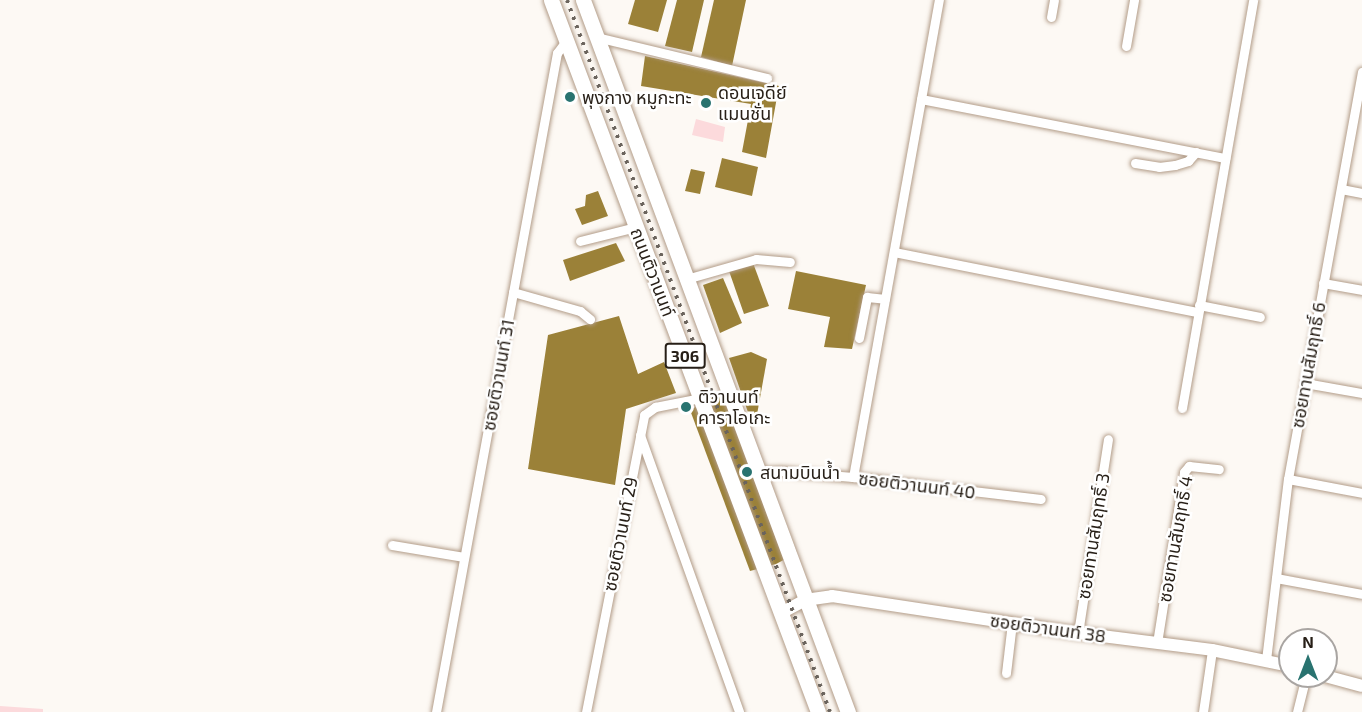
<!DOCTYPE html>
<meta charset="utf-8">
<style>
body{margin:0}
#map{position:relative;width:1362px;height:712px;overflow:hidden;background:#fdf9f4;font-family:"Exo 2","Noto Sans Thai",sans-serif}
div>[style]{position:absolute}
.green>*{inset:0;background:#fcdadc}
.building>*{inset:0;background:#9b8138}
.roads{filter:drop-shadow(0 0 2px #b29c88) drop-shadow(0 0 2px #b29c88)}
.minor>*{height:9px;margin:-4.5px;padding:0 4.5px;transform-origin:4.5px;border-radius:4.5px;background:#fff}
.tertiary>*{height:12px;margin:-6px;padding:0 6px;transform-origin:6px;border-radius:6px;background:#fff}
.primary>*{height:15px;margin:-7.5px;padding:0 7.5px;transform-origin:7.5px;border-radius:7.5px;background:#fff}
.rail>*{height:4px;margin-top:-2px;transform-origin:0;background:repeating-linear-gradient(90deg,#6b645d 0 3px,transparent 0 9px)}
.dots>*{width:16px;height:16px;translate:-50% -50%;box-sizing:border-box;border:3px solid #fff;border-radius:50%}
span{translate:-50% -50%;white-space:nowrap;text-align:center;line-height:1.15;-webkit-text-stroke:5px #fff;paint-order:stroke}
.shield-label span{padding:2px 4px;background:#fff;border:2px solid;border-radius:4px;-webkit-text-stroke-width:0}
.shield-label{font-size:16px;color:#271f17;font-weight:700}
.poi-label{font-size:18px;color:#271f17}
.left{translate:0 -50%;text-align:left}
.street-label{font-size:18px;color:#271f17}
.north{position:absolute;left:1278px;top:628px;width:60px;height:60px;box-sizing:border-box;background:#fff;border:2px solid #a9a5a2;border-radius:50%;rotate:0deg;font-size:16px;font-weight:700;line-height:24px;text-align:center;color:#271f17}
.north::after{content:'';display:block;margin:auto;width:21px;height:27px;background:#297370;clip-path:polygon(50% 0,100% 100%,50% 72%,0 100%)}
</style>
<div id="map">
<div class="green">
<i style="clip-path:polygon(696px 119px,725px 127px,723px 142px,692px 135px)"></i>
<i style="clip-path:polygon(0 706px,43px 709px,43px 712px,0 712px)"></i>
</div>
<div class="building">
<i style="clip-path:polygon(635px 0,667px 0,658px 32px,628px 24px)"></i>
<i style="clip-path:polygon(677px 0,704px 0,692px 52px,665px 46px)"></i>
<i style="clip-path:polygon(714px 0,746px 0,732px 66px,701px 57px)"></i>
<i style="clip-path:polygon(645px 56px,779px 86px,766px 158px,742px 152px,751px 104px,641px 86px)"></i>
<i style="clip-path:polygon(722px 158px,758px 167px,752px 196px,715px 187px)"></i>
<i style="clip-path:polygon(691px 169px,705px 172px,700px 194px,685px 191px)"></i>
<i style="clip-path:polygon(598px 191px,608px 216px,582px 225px,575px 209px,585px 206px,586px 195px)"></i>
<i style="clip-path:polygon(616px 243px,625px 261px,570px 281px,563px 260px)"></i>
<i style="clip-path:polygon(753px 263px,769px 306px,744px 314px,729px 271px)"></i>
<i style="clip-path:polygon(796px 271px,866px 285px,852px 349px,824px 347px,830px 317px,788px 309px)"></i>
<i style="clip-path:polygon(723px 278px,742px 323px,720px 333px,703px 285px)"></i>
<i style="clip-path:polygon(619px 316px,638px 374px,664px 362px,676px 393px,626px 409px,615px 485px,528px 469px,548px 335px)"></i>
<i style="clip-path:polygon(751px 352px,767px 359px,756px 420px,751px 421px,729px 358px)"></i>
<i style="clip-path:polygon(736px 392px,797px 553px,776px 564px,750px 571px,690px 410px,714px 397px)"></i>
</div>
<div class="roads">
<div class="minor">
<i style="left:1051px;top:17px;width:17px;rotate:-80deg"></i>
<i style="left:596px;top:37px;width:176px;rotate:13.5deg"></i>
<i style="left:1126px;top:46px;width:47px;rotate:-80.1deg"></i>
<i style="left:921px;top:99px;width:310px;rotate:11deg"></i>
<i style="left:1135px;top:163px;width:24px;rotate:9deg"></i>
<i style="left:1159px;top:167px;width:16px;rotate:-7deg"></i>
<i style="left:1175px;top:165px;width:14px;rotate:-17deg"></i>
<i style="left:1188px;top:161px;width:12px;rotate:-48deg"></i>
<i style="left:1341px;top:189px;width:21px;rotate:11deg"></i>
<i style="left:580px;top:241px;width:58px;rotate:-14deg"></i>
<i style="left:894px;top:252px;width:310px;rotate:11.2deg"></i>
<i style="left:686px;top:279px;width:73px;rotate:-15.9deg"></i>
<i style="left:756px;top:259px;width:34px;rotate:5deg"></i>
<i style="left:1323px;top:283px;width:40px;rotate:10deg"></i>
<i style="left:513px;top:292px;width:70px;rotate:15.8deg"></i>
<i style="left:580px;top:311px;width:13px;rotate:39deg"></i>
<i style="left:1199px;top:305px;width:62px;rotate:11.1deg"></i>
<i style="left:859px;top:338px;width:42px;rotate:-79deg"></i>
<i style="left:867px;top:297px;width:18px;rotate:6deg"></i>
<i style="left:1305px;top:383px;width:58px;rotate:10deg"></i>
<i style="left:1182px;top:408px;width:414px;rotate:-80.1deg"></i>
<i style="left:640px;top:435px;width:294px;rotate:70.3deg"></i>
<i style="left:757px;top:472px;width:23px;rotate:-2deg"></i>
<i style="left:780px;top:471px;width:73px;rotate:4.7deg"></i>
<i style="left:853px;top:477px;width:189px;rotate:6.7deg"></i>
<i style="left:853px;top:477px;width:485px;rotate:-79.8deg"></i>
<i style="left:1288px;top:479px;width:75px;rotate:10.7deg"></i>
<i style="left:392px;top:545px;width:73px;rotate:9.5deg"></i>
<i style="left:1276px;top:578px;width:87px;rotate:10.5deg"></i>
<i style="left:1078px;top:633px;width:196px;rotate:-81.2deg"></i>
<i style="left:1157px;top:643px;width:173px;rotate:-81deg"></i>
<i style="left:1184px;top:472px;width:8px;rotate:-50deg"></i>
<i style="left:1189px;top:466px;width:30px;rotate:6deg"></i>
<i style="left:1266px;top:660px;width:182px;rotate:-83.1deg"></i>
<i style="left:1288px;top:479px;width:414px;rotate:-79.7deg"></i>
<i style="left:1006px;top:673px;width:50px;rotate:-83.2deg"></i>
<i style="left:436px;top:712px;width:670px;rotate:-79.6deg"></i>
<i style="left:557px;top:53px;width:15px;rotate:-53deg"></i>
<i style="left:586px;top:712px;width:303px;rotate:-78.9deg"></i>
<i style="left:644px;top:415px;width:14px;rotate:-36deg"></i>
<i style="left:655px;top:407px;width:47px;rotate:-11.1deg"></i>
<i style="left:1203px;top:712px;width:63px;rotate:-81.7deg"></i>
<i style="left:1297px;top:712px;width:37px;rotate:-76deg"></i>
</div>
<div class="tertiary">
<i style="left:781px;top:613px;width:27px;rotate:-28deg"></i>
<i style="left:805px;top:600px;width:27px;rotate:-8deg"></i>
<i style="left:832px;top:596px;width:249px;rotate:8.6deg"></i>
<i style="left:1078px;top:633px;width:135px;rotate:7.2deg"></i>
<i style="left:1212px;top:650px;width:80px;rotate:11.6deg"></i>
<i style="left:1325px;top:676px;width:38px;rotate:15deg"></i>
</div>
<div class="primary">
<i style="left:551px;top:0;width:760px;rotate:69.44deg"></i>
<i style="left:583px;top:0;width:760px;rotate:69.59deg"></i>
</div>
</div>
<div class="rail">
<i style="left:567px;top:0;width:759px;rotate:69.73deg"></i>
</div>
<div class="dots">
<i style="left:570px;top:97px;background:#297370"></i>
<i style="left:706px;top:103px;background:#297370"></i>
<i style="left:686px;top:407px;background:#297370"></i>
<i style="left:747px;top:472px;background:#297370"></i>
</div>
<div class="shield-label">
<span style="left:685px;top:356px">306</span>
</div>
<div class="poi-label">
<span class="left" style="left:718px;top:103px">ดอนเจดีย์<br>แมนชั่น</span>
<span class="left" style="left:582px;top:97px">พุงกาง หมูกะทะ</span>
<span class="left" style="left:698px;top:407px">ติวานนท์<br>คาราโอเกะ</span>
<span class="left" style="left:760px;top:472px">สนามบินน้ำ</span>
</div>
<div class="street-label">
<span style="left:653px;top:272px;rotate:69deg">ถนนติวานนท์</span>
<span style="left:1308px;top:365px;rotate:-80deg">ซอยทานสัมฤทธิ์ 6</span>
<span style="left:498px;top:375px;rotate:-80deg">ซอยติวานนท์ 31</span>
<span style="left:917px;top:485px;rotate:7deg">ซอยติวานนท์ 40</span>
<span style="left:620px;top:534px;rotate:-79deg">ซอยติวานนท์ 29</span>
<span style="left:1093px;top:536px;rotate:-81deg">ซอยทานสัมฤทธิ์ 3</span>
<span style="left:1175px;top:539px;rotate:-80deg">ซอยทานสัมฤทธิ์ 4</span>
<span style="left:1048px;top:628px;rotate:8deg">ซอยติวานนท์ 38</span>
</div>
<div class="north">N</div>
</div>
